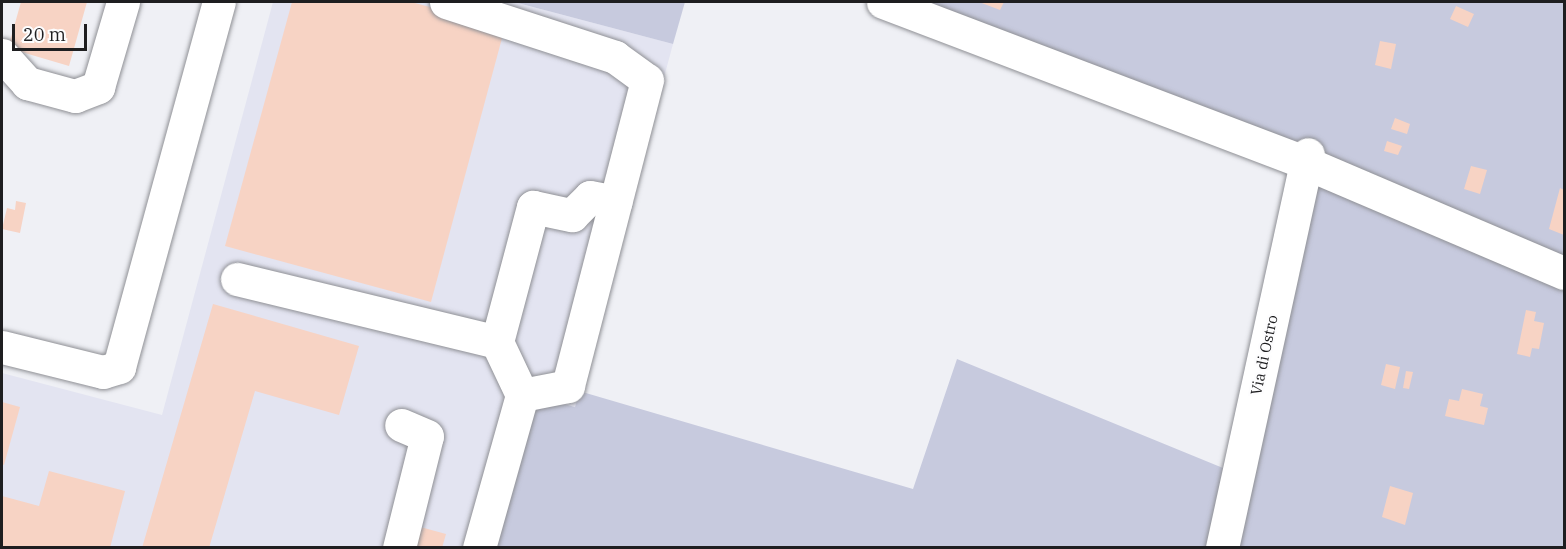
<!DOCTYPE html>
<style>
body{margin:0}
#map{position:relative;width:1566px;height:549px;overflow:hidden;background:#eff0f5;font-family:"IBM Plex Serif",serif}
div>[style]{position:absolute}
.built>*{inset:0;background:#e3e4f1}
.green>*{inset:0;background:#c7cade}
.building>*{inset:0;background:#f7d3c4}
.roads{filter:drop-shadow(0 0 2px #8f9095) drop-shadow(0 0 2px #8f9095)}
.minor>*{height:33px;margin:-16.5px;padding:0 16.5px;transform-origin:16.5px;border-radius:16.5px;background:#fff}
span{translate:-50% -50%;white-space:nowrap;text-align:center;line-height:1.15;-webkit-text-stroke:5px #fdfdfe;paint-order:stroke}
.street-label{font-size:15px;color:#1e1e20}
.frame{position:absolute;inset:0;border:3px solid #1e1e20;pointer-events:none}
.scale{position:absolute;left:12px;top:24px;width:75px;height:27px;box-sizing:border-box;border:3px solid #1e1e20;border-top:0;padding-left:8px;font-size:18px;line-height:21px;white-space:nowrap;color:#1e1e20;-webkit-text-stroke:4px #fdfdfe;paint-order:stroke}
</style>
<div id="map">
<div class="built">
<i style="clip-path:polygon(273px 2px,514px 2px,673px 44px,575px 407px,520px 392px,477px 547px,2px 547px,2px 373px,162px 415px)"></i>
</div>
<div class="green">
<i style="clip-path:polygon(514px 2px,685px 2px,673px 44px)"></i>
<i style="clip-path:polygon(922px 2px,1564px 2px,1564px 547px,477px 548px,520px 392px,575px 407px,579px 391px,913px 489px,957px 359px,1223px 468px,1293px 147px)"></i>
</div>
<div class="building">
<i style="clip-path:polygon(21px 2px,87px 2px,69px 66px,8px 48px)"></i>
<i style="clip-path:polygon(292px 2px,411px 2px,505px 27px,431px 302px,225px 246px)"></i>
<i style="clip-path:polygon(979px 2px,1004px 2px,1000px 10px)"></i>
<i style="clip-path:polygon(1456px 6px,1474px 14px,1468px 27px,1450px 19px)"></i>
<i style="clip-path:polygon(1380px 41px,1396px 44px,1391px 69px,1375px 65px)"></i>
<i style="clip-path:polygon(1395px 118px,1410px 124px,1407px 134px,1391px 129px)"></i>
<i style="clip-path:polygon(1387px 141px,1402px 146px,1398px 155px,1384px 151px)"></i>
<i style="clip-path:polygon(1471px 166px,1487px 170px,1480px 194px,1464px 189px)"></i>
<i style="clip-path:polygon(1560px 188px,1564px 190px,1564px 235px,1549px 229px)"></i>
<i style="clip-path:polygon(16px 201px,26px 203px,20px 233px,2px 229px,7px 208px,15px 210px)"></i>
<i style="clip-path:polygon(213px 304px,359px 346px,339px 415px,255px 391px,209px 548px,142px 548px)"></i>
<i style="clip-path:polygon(1526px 310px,1536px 312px,1534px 321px,1544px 323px,1539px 349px,1532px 348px,1530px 357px,1517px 354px)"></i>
<i style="clip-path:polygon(1386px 364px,1400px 367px,1395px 389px,1381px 385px)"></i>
<i style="clip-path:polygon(1406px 371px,1413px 372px,1409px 389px,1403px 388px)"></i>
<i style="clip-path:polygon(1462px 389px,1483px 394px,1480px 406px,1488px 408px,1484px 425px,1445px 416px,1449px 399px,1459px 401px)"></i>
<i style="clip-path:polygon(2px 402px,20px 407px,4px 465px,2px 464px)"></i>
<i style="clip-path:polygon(49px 471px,125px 491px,110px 548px,2px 548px,2px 496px,39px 506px)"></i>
<i style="clip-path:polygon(1390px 486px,1413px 493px,1405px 525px,1382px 517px)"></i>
<i style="clip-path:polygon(413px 525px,446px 534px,442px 548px,407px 548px)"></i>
</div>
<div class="roads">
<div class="minor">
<i style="left:446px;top:2px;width:178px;rotate:18deg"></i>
<i style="left:615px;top:57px;width:39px;rotate:36deg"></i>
<i style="left:647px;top:80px;width:316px;rotate:104.5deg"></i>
<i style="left:568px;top:386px;width:47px;rotate:168.9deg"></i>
<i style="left:883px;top:2px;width:453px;rotate:20.8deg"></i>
<i style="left:1306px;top:163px;width:280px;rotate:23.1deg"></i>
<i style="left:2px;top:55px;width:38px;rotate:48deg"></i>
<i style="left:27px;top:83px;width:50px;rotate:15.2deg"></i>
<i style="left:75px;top:96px;width:25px;rotate:-21deg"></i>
<i style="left:98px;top:87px;width:89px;rotate:-73.6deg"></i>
<i style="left:237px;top:279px;width:268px;rotate:13.6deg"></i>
<i style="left:2px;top:347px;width:104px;rotate:13.9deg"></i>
<i style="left:103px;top:372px;width:17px;rotate:-17deg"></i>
<i style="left:119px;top:367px;width:378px;rotate:-74.7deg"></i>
<i style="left:399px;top:548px;width:115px;rotate:-76deg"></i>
<i style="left:427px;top:436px;width:28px;rotate:-157deg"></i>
<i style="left:479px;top:548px;width:159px;rotate:-74.3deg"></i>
<i style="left:522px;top:395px;width:59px;rotate:-115.3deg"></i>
<i style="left:497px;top:342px;width:140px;rotate:-75.1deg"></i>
<i style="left:533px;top:207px;width:40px;rotate:12deg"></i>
<i style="left:572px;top:215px;width:25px;rotate:-45deg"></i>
<i style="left:590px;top:197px;width:26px;rotate:11deg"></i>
<i style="left:1222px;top:548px;width:403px;rotate:-77.7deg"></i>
</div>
</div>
<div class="street-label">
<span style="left:1264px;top:355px;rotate:-78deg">Via di Ostro</span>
</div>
<div class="frame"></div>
<div class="scale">20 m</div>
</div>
